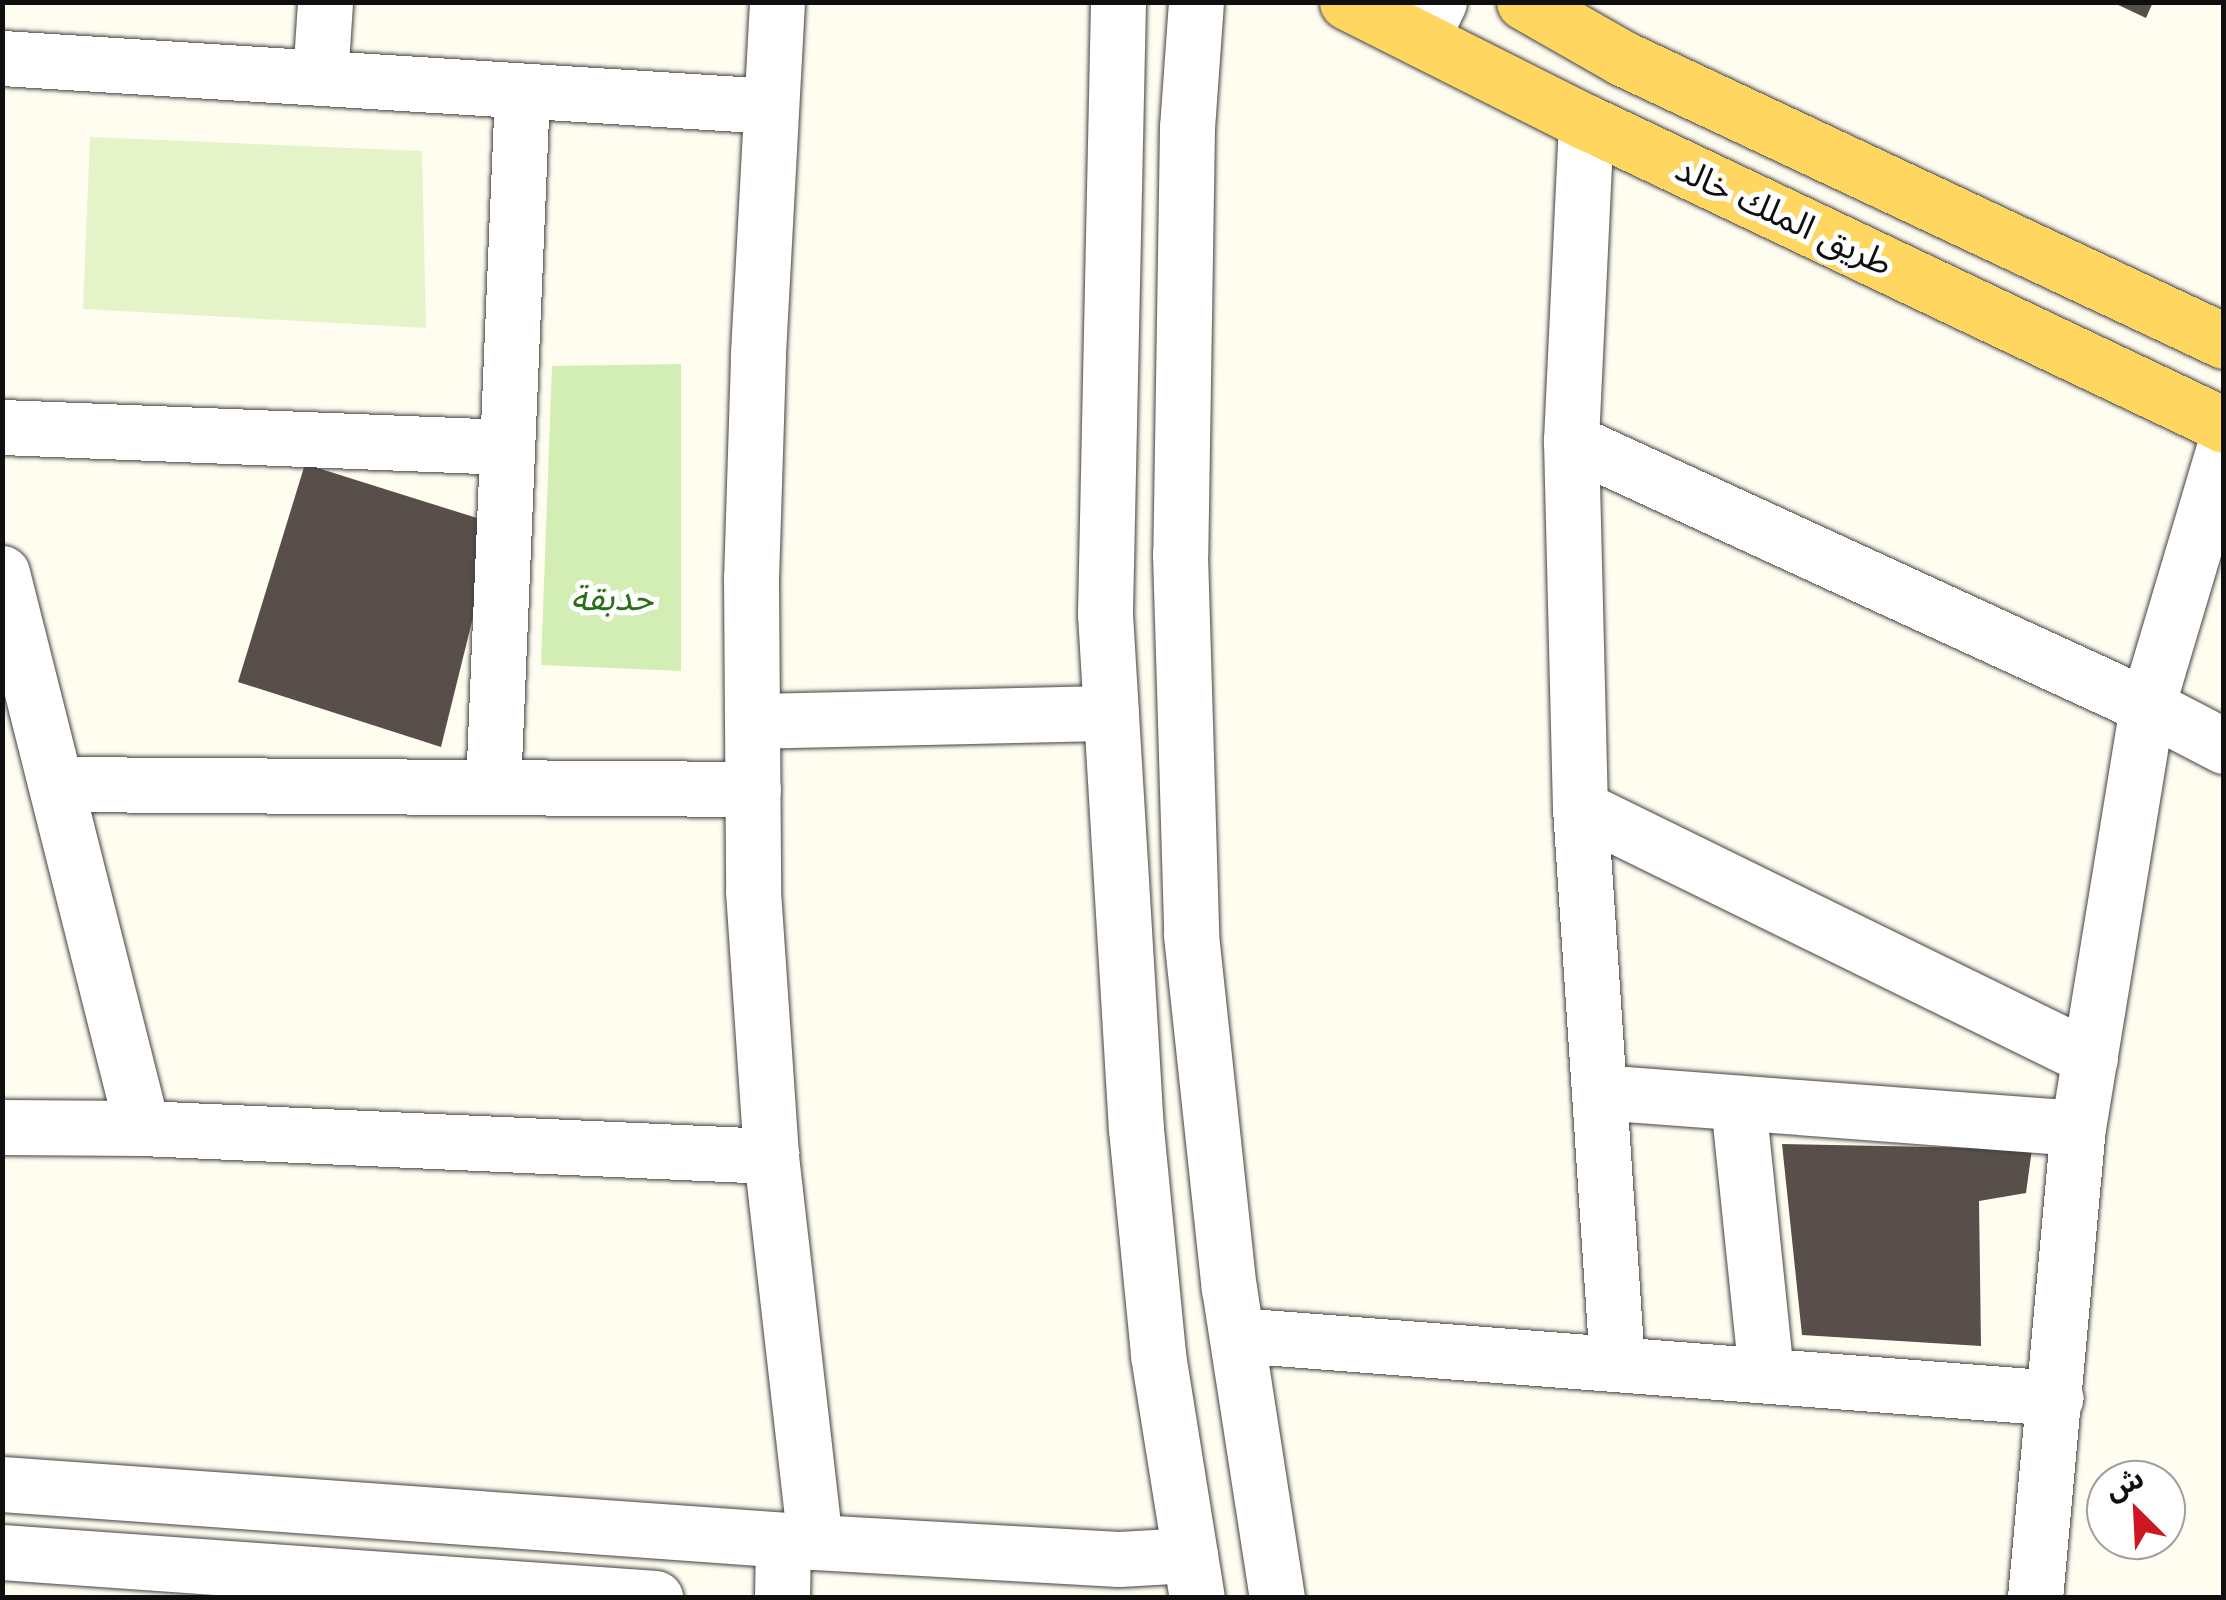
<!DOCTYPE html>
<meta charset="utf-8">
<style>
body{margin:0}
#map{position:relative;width:2226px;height:1600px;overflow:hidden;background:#fffcf0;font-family:"Libre Baskerville","Noto Sans Arabic",serif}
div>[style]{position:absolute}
.green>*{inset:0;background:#d3eeb5}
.pitch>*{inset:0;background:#e5f4c8}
.building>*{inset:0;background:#594f4a}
.roads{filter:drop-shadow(0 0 2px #424242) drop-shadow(0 0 2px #424242)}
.minor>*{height:55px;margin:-27.5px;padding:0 27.5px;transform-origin:27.5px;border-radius:27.5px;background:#fff}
.major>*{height:55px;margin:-27.5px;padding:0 27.5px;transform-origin:27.5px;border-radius:27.5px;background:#ffd760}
span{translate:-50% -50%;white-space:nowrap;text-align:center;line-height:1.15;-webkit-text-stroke:10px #fff;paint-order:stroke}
.street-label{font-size:35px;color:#0f0f0f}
.park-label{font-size:35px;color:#2a6e18;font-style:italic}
.frame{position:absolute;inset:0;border:5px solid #0f0f0f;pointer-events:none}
.north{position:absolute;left:2086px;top:1460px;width:100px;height:100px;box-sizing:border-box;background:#fff;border:2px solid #9f9f9f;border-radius:50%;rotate:336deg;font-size:28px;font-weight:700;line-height:40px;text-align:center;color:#0f0f0f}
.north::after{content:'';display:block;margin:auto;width:35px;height:45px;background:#cd1822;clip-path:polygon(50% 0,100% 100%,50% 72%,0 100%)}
</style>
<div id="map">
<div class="green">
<i style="clip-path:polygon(681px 364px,681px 671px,541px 665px,552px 366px)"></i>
</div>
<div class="pitch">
<i style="clip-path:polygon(90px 137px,422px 151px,426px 328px,83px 309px)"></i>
</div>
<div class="building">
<i style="clip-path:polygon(2112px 2px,2153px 2px,2146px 18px)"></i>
<i style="clip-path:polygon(305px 464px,496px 524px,441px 747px,238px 682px)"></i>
<i style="clip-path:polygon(1782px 1144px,2032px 1149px,2026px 1193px,1979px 1201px,1981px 1346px,1802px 1335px)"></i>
</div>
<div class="roads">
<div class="minor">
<i style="left:777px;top:2px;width:356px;rotate:93.1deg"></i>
<i style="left:758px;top:357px;width:221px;rotate:91.8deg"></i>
<i style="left:751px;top:578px;width:313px;rotate:89.6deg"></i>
<i style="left:753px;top:891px;width:266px;rotate:86.1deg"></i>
<i style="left:771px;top:1156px;width:388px;rotate:83.5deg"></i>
<i style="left:1118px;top:2px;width:612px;rotate:91.22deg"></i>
<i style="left:1105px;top:614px;width:516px;rotate:86.56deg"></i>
<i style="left:1136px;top:1129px;width:227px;rotate:84.4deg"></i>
<i style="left:1158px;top:1355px;width:246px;rotate:80.9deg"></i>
<i style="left:1196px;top:2px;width:125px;rotate:94.1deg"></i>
<i style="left:1187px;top:127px;width:427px;rotate:90.9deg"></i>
<i style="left:1180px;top:554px;width:381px;rotate:88.3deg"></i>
<i style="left:1191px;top:935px;width:355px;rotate:83.9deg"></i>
<i style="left:1229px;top:1288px;width:314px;rotate:81.2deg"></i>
<i style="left:1421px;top:39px;width:41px;rotate:-64.1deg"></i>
<i style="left:2px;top:58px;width:770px;rotate:3.57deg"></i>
<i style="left:320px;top:78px;width:76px;rotate:-86.2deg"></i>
<i style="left:1586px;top:122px;width:319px;rotate:92.7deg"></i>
<i style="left:1571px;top:441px;width:367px;rotate:88.6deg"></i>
<i style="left:1580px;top:808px;width:556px;rotate:86.19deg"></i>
<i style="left:2px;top:427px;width:505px;rotate:2.27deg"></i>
<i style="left:1571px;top:441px;width:634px;rotate:24.71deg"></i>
<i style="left:2147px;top:706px;width:87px;rotate:27.5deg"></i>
<i style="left:2px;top:573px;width:572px;rotate:75.84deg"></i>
<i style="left:752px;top:721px;width:359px;rotate:-1.3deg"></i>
<i style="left:56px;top:784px;width:697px;rotate:0.41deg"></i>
<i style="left:493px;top:787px;width:697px;rotate:-87.61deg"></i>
<i style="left:1580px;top:808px;width:568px;rotate:26.11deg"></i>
<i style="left:1599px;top:1092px;width:480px;rotate:4.3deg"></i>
<i style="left:1738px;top:1103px;width:273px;rotate:84.1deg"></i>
<i style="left:2px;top:1127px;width:140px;rotate:0.4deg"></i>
<i style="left:142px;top:1128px;width:630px;rotate:2.55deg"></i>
<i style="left:1237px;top:1335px;width:821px;rotate:4.4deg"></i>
<i style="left:2px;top:1484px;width:815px;rotate:4.08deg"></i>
<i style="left:815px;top:1542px;width:304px;rotate:3.2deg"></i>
<i style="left:1119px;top:1559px;width:71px;rotate:-3.2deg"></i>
<i style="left:2px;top:1552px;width:655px;rotate:4.03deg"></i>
<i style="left:782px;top:1598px;width:58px;rotate:-89deg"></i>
<i style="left:2035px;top:1598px;width:472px;rotate:-84.8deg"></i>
<i style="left:2078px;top:1128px;width:428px;rotate:-80.7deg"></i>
<i style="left:2147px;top:706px;width:270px;rotate:-73.4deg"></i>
</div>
<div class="major">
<i style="left:1347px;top:2px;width:267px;rotate:26.7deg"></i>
<i style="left:1586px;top:122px;width:706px;rotate:25.4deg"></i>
<i style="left:1524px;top:2px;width:113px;rotate:29.7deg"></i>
<i style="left:1622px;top:58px;width:665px;rotate:25.18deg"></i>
</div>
</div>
<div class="street-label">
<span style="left:1784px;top:216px;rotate:25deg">طريق الملك خالد</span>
</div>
<div class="park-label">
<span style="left:612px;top:598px">حدبقة</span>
</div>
<div class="frame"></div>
<div class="north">ش</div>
</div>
